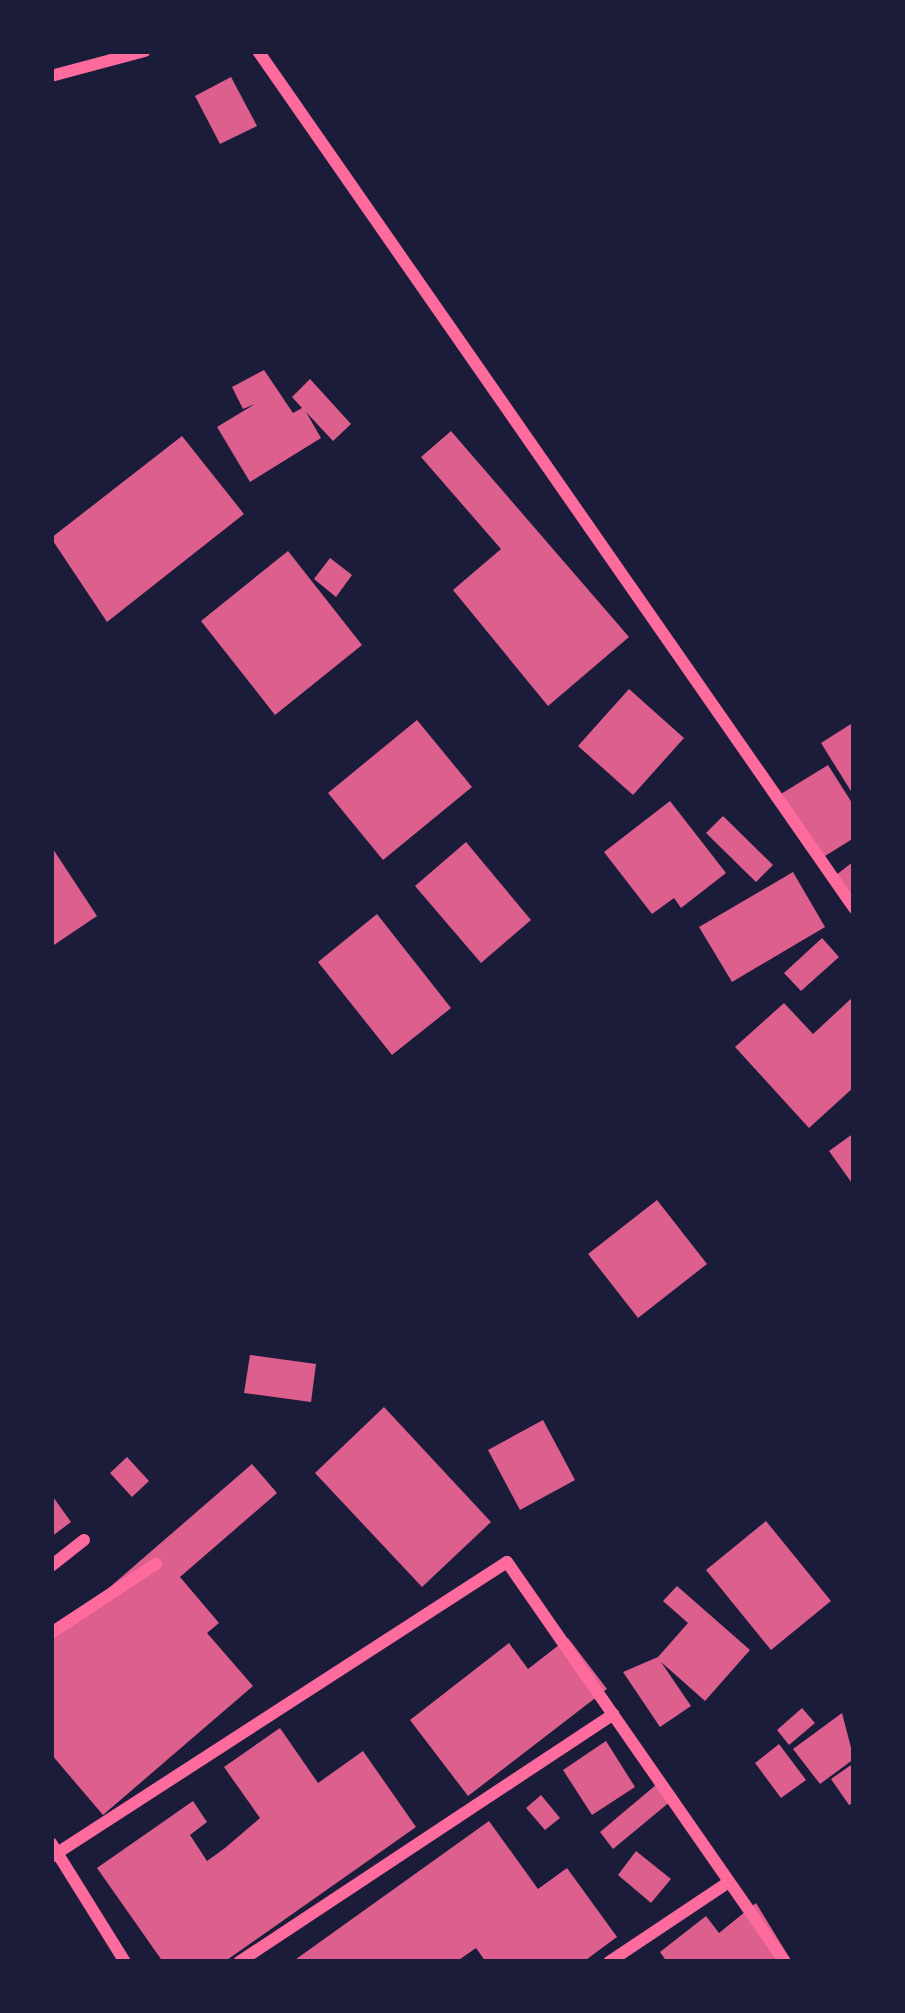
<!DOCTYPE html>
<style>
body{margin:0}
#map{position:relative;width:905px;height:2013px;overflow:hidden;background:#1b1b3a;font-family:"Space Grotesk",sans-serif}
div>[style]{position:absolute}
.building>*{inset:0;background:#dd5f8e}
.minor>*{height:12px;margin:-6px;padding:0 6px;transform-origin:6px;border-radius:6px;background:#ff6b9d}
span{translate:-50% -50%;white-space:nowrap;text-align:center;line-height:1.15;-webkit-text-stroke:12px #1b1b3a;paint-order:stroke}
.frame{position:absolute;inset:0;border:54px solid #1b1b3a;pointer-events:none}
</style>
<div id="map">
<div class="building">
<i style="clip-path:polygon(231px 77px,257px 126px,220px 144px,195px 96px)"></i>
<i style="clip-path:polygon(264px 370px,293px 413px,302px 408px,292px 397px,310px 379px,351px 424px,333px 441px,306px 412px,321px 438px,250px 482px,217px 427px,255px 404px,243px 409px,232px 387px)"></i>
<i style="clip-path:polygon(451px 431px,629px 637px,548px 706px,453px 590px,501px 549px,421px 457px)"></i>
<i style="clip-path:polygon(182px 436px,244px 514px,107px 622px,51px 538px)"></i>
<i style="clip-path:polygon(288px 551px,362px 645px,275px 715px,201px 621px)"></i>
<i style="clip-path:polygon(330px 558px,352px 575px,336px 597px,314px 579px)"></i>
<i style="clip-path:polygon(629px 689px,684px 738px,633px 795px,578px 746px)"></i>
<i style="clip-path:polygon(417px 720px,472px 787px,383px 860px,328px 793px)"></i>
<i style="clip-path:polygon(854px 722px,854px 796px,821px 743px)"></i>
<i style="clip-path:polygon(828px 765px,854px 806px,854px 838px,817px 861px,776px 797px)"></i>
<i style="clip-path:polygon(670px 801px,726px 873px,681px 908px,674px 898px,652px 914px,604px 852px)"></i>
<i style="clip-path:polygon(723px 816px,773px 865px,756px 882px,706px 833px)"></i>
<i style="clip-path:polygon(466px 842px,531px 920px,481px 963px,415px 886px)"></i>
<i style="clip-path:polygon(51px 846px,97px 916px,51px 947px)"></i>
<i style="clip-path:polygon(854px 861px,854px 907px,831px 879px)"></i>
<i style="clip-path:polygon(793px 872px,825px 927px,732px 982px,699px 927px)"></i>
<i style="clip-path:polygon(377px 914px,451px 1008px,392px 1055px,318px 962px)"></i>
<i style="clip-path:polygon(822px 938px,839px 957px,801px 991px,784px 973px)"></i>
<i style="clip-path:polygon(854px 996px,854px 1087px,809px 1128px,735px 1047px,784px 1003px,813px 1034px)"></i>
<i style="clip-path:polygon(854px 1133px,854px 1186px,829px 1151px)"></i>
<i style="clip-path:polygon(657px 1200px,707px 1264px,638px 1318px,588px 1254px)"></i>
<i style="clip-path:polygon(250px 1355px,316px 1364px,311px 1402px,244px 1393px)"></i>
<i style="clip-path:polygon(384px 1407px,491px 1522px,422px 1587px,315px 1473px)"></i>
<i style="clip-path:polygon(543px 1420px,575px 1480px,520px 1510px,488px 1450px)"></i>
<i style="clip-path:polygon(127px 1457px,149px 1481px,132px 1497px,110px 1473px)"></i>
<i style="clip-path:polygon(252px 1464px,277px 1493px,180px 1577px,219px 1623px,207px 1633px,253px 1686px,103px 1815px,51px 1754px,51px 1638px)"></i>
<i style="clip-path:polygon(51px 1494px,71px 1522px,51px 1537px)"></i>
<i style="clip-path:polygon(766px 1521px,831px 1601px,771px 1650px,706px 1570px)"></i>
<i style="clip-path:polygon(677px 1586px,750px 1650px,705px 1701px,661px 1662px,691px 1706px,660px 1727px,623px 1672px,658px 1657px,688px 1623px,663px 1601px)"></i>
<i style="clip-path:polygon(568px 1638px,607px 1689px,468px 1796px,410px 1720px,509px 1643px,528px 1669px)"></i>
<i style="clip-path:polygon(802px 1708px,815px 1723px,789px 1745px,777px 1730px)"></i>
<i style="clip-path:polygon(842px 1713px,854px 1759px,820px 1784px,793px 1749px)"></i>
<i style="clip-path:polygon(280px 1728px,318px 1783px,363px 1751px,416px 1827px,224px 1962px,163px 1962px,97px 1868px,193px 1801px,207px 1822px,190px 1835px,207px 1861px,225px 1848px,260px 1818px,224px 1767px)"></i>
<i style="clip-path:polygon(606px 1741px,635px 1787px,592px 1815px,563px 1770px)"></i>
<i style="clip-path:polygon(779px 1744px,806px 1780px,781px 1798px,755px 1763px)"></i>
<i style="clip-path:polygon(854px 1763px,854px 1802px,849px 1805px,831px 1779px)"></i>
<i style="clip-path:polygon(663px 1779px,677px 1796px,613px 1849px,600px 1832px)"></i>
<i style="clip-path:polygon(541px 1795px,560px 1818px,545px 1830px,526px 1808px)"></i>
<i style="clip-path:polygon(489px 1821px,538px 1889px,567px 1868px,617px 1937px,583px 1962px,486px 1962px,476px 1948px,456px 1962px,292px 1962px)"></i>
<i style="clip-path:polygon(636px 1851px,671px 1879px,651px 1903px,618px 1875px)"></i>
<i style="clip-path:polygon(756px 1903px,792px 1962px,667px 1962px,660px 1952px,706px 1916px,719px 1933px)"></i>
</div>
<div class="minor">
<i style="left:258px;top:51px;width:1044px;rotate:55.18deg"></i>
<i style="left:51px;top:76px;width:97px;rotate:-14.9deg"></i>
<i style="left:51px;top:1566px;width:42px;rotate:-38.2deg"></i>
<i style="left:51px;top:1633px;width:126px;rotate:-33.3deg"></i>
<i style="left:51px;top:1843px;width:140px;rotate:58.1deg"></i>
<i style="left:51px;top:1857px;width:543px;rotate:-32.9deg"></i>
<i style="left:507px;top:1562px;width:487px;rotate:55.2deg"></i>
<i style="left:239px;top:1962px;width:449px;rotate:-33.5deg"></i>
<i style="left:609px;top:1962px;width:144px;rotate:-33.7deg"></i>
</div>
<div class="frame"></div>
</div>
